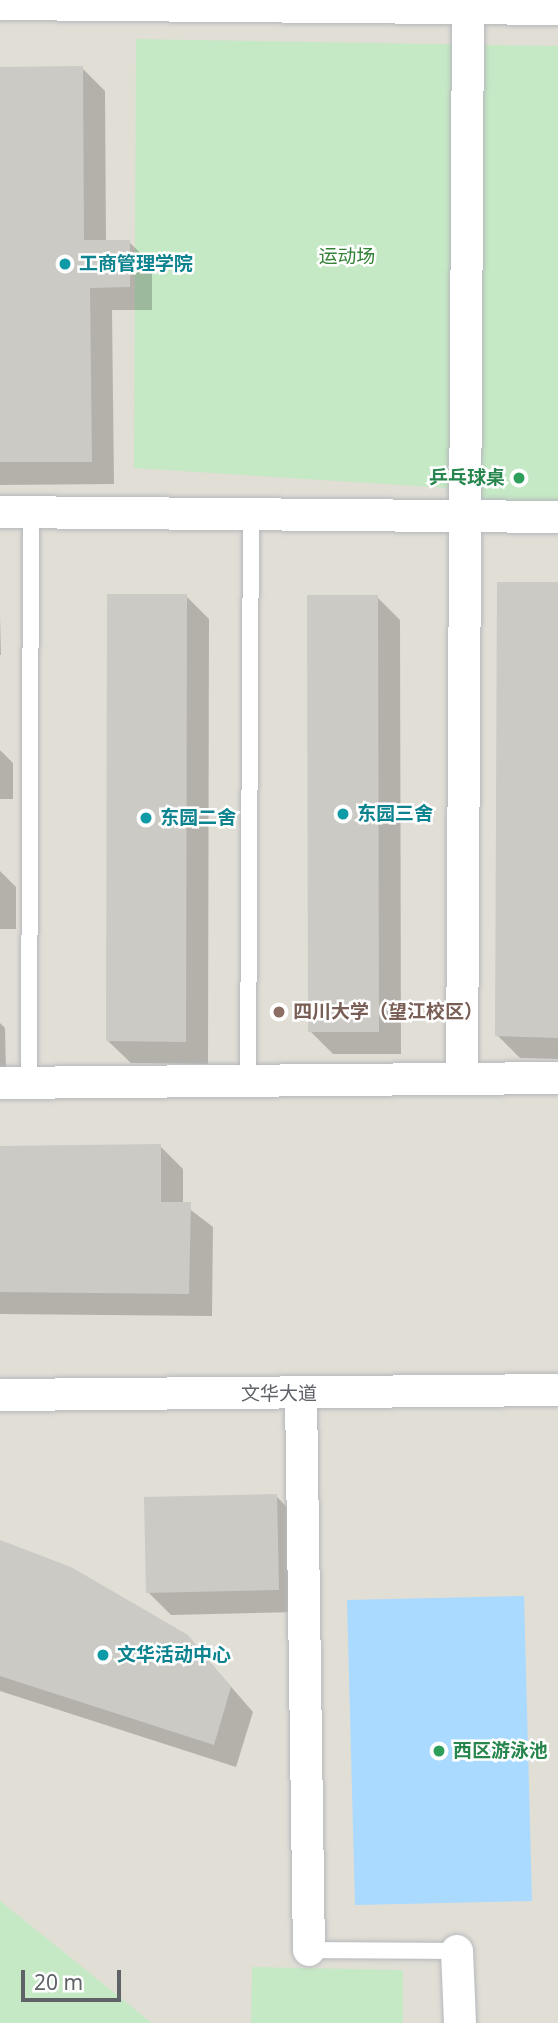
<!DOCTYPE html>
<meta charset="utf-8">
<style>
body{margin:0}
#map{position:relative;width:558px;height:2023px;overflow:hidden;background:#f1efe8;font-family:"Noto Sans","Noto Sans SC",sans-serif}
div>[style]{position:absolute}
.education>*{inset:0;background:#e1ded6}
.green>*{inset:0;background:#c5e8c5}
.water>*{inset:0;background:#aadaff}
.shadow>*{inset:0;background:#0003}
.building>*{inset:0;background:#cccac5}
.roads{filter:drop-shadow(0 0 2px #b5b8bc) drop-shadow(0 0 2px #b5b8bc)}
.lane>*{height:16px;margin:-8px;padding:0 8px;transform-origin:8px;border-radius:8px;background:#fff}
.street>*{height:32px;margin:-16px;padding:0 16px;transform-origin:16px;border-radius:16px;background:#fff}
.dots>*{width:19px;height:19px;translate:-50% -50%;box-sizing:border-box;border:4px solid #fff;border-radius:50%}
span{translate:-50% -50%;white-space:nowrap;text-align:center;line-height:1.15;-webkit-text-stroke:5px #fff;paint-order:stroke}
.park-label{font-size:19px;color:#348238}
.culture-label{font-size:19px;color:#0d838f;font-weight:700}
.left{translate:0 -50%;text-align:left}
.leisure-label{font-size:19px;color:#27864d;font-weight:700}
.right{translate:-100% -50%;text-align:right}
.education-label{font-size:19px;color:#785e54;font-weight:700}
.street-label{font-size:19px;color:#5f6368}
.scale{position:absolute;left:21px;top:1970px;width:100px;height:32px;box-sizing:border-box;border:4px solid #5f6368;border-top:0;padding-left:9px;font-size:21px;line-height:24px;white-space:nowrap;color:#5f6368;-webkit-text-stroke:5px #fff;paint-order:stroke}
</style>
<div id="map">
<div class="education">
<i style="clip-path:polygon(0 0,558px 0,558px 2023px,0 2023px)"></i>
</div>
<div class="green">
<i style="clip-path:polygon(136px 39px,558px 46px,558px 508px,479px 508px,479px 490px,134px 468px)"></i>
<i style="clip-path:polygon(0 1901px,152px 2023px,0 2023px)"></i>
<i style="clip-path:polygon(252px 1967px,403px 1970px,403px 2023px,251px 2023px)"></i>
</div>
<div class="water">
<i style="clip-path:polygon(524px 1596px,532px 1901px,355px 1905px,347px 1600px)"></i>
</div>
<div class="shadow">
<i style="clip-path:polygon(0 68px,82px 68px,105px 91px,106px 242px,129px 242px,152px 264px,152px 310px,112px 310px,114px 484px,0 485px)"></i>
<i style="clip-path:polygon(558px 583px,558px 1059px,520px 1058px,497px 1035px)"></i>
<i style="clip-path:polygon(186px 596px,209px 619px,208px 1064px,131px 1063px,108px 1041px)"></i>
<i style="clip-path:polygon(377px 597px,400px 620px,401px 1054px,333px 1054px,310px 1031px)"></i>
<i style="clip-path:polygon(0 615px,1px 655px,0 655px)"></i>
<i style="clip-path:polygon(0 750px,13px 763px,13px 799px,0 799px)"></i>
<i style="clip-path:polygon(0 871px,16px 887px,16px 929px,0 929px)"></i>
<i style="clip-path:polygon(0 1023px,5px 1028px,6px 1074px,0 1074px)"></i>
<i style="clip-path:polygon(160px 1146px,183px 1169px,183px 1204px,213px 1227px,212px 1316px,0 1314px,0 1147px)"></i>
<i style="clip-path:polygon(276px 1496px,299px 1519px,301px 1612px,171px 1615px,148px 1592px)"></i>
<i style="clip-path:polygon(0 1542px,187px 1636px,253px 1712px,236px 1767px,0 1691px)"></i>
</div>
<div class="building">
<i style="clip-path:polygon(83px 66px,84px 240px,130px 240px,130px 287px,90px 288px,92px 462px,0 462px,0 67px)"></i>
<i style="clip-path:polygon(497px 582px,558px 582px,558px 1038px,495px 1036px)"></i>
<i style="clip-path:polygon(107px 594px,187px 594px,186px 1042px,106px 1041px)"></i>
<i style="clip-path:polygon(307px 595px,378px 595px,379px 1032px,308px 1032px)"></i>
<i style="clip-path:polygon(161px 1144px,161px 1202px,191px 1202px,189px 1294px,0 1292px,0 1146px)"></i>
<i style="clip-path:polygon(277px 1494px,279px 1590px,146px 1593px,144px 1497px)"></i>
<i style="clip-path:polygon(0 1540px,71px 1567px,188px 1635px,231px 1687px,214px 1745px,0 1676px)"></i>
</div>
<div class="roads">
<div class="lane">
<i style="left:248px;top:1080px;width:565px;rotate:-89.7deg"></i>
<i style="left:29px;top:1083px;width:571px;rotate:-89.8deg"></i>
<i style="left:309px;top:1950px;width:148px;rotate:0.4deg"></i>
</div>
<div class="street">
<i style="left:0;top:4px;width:558px;rotate:0.51deg"></i>
<i style="left:0;top:512px;width:558px;rotate:0.51deg"></i>
<i style="left:462px;top:1079px;width:1079px;rotate:-89.68deg"></i>
<i style="left:0;top:1083px;width:558px;rotate:-0.51deg"></i>
<i style="left:301px;top:1394px;width:556px;rotate:89.18deg"></i>
<i style="left:0;top:1395px;width:558px;rotate:-0.51deg"></i>
<i style="left:457px;top:1951px;width:72px;rotate:87.6deg"></i>
</div>
</div>
<div class="dots">
<i style="left:65px;top:264px;background:#0f9aa8"></i>
<i style="left:519px;top:478px;background:#2e9e5b"></i>
<i style="left:343px;top:814px;background:#0f9aa8"></i>
<i style="left:146px;top:818px;background:#0f9aa8"></i>
<i style="left:279px;top:1012px;background:#8d6e63"></i>
<i style="left:103px;top:1655px;background:#0f9aa8"></i>
<i style="left:439px;top:1751px;background:#2e9e5b"></i>
</div>
<div class="park-label">
<span style="left:347px;top:257px">运动场</span>
</div>
<div class="culture-label">
<span class="left" style="left:79px;top:264px">工商管理学院</span>
<span class="left" style="left:357px;top:814px">东园三舍</span>
<span class="left" style="left:160px;top:818px">东园二舍</span>
<span class="left" style="left:117px;top:1655px">文华活动中心</span>
</div>
<div class="leisure-label">
<span class="right" style="left:505px;top:478px">乒乓球桌</span>
<span class="left" style="left:453px;top:1751px">西区游泳池</span>
</div>
<div class="education-label">
<span class="left" style="left:293px;top:1012px">四川大学（望江校区）</span>
</div>
<div class="street-label">
<span style="left:279px;top:1394px">文华大道</span>
</div>
<div class="scale">20 m</div>
</div>
